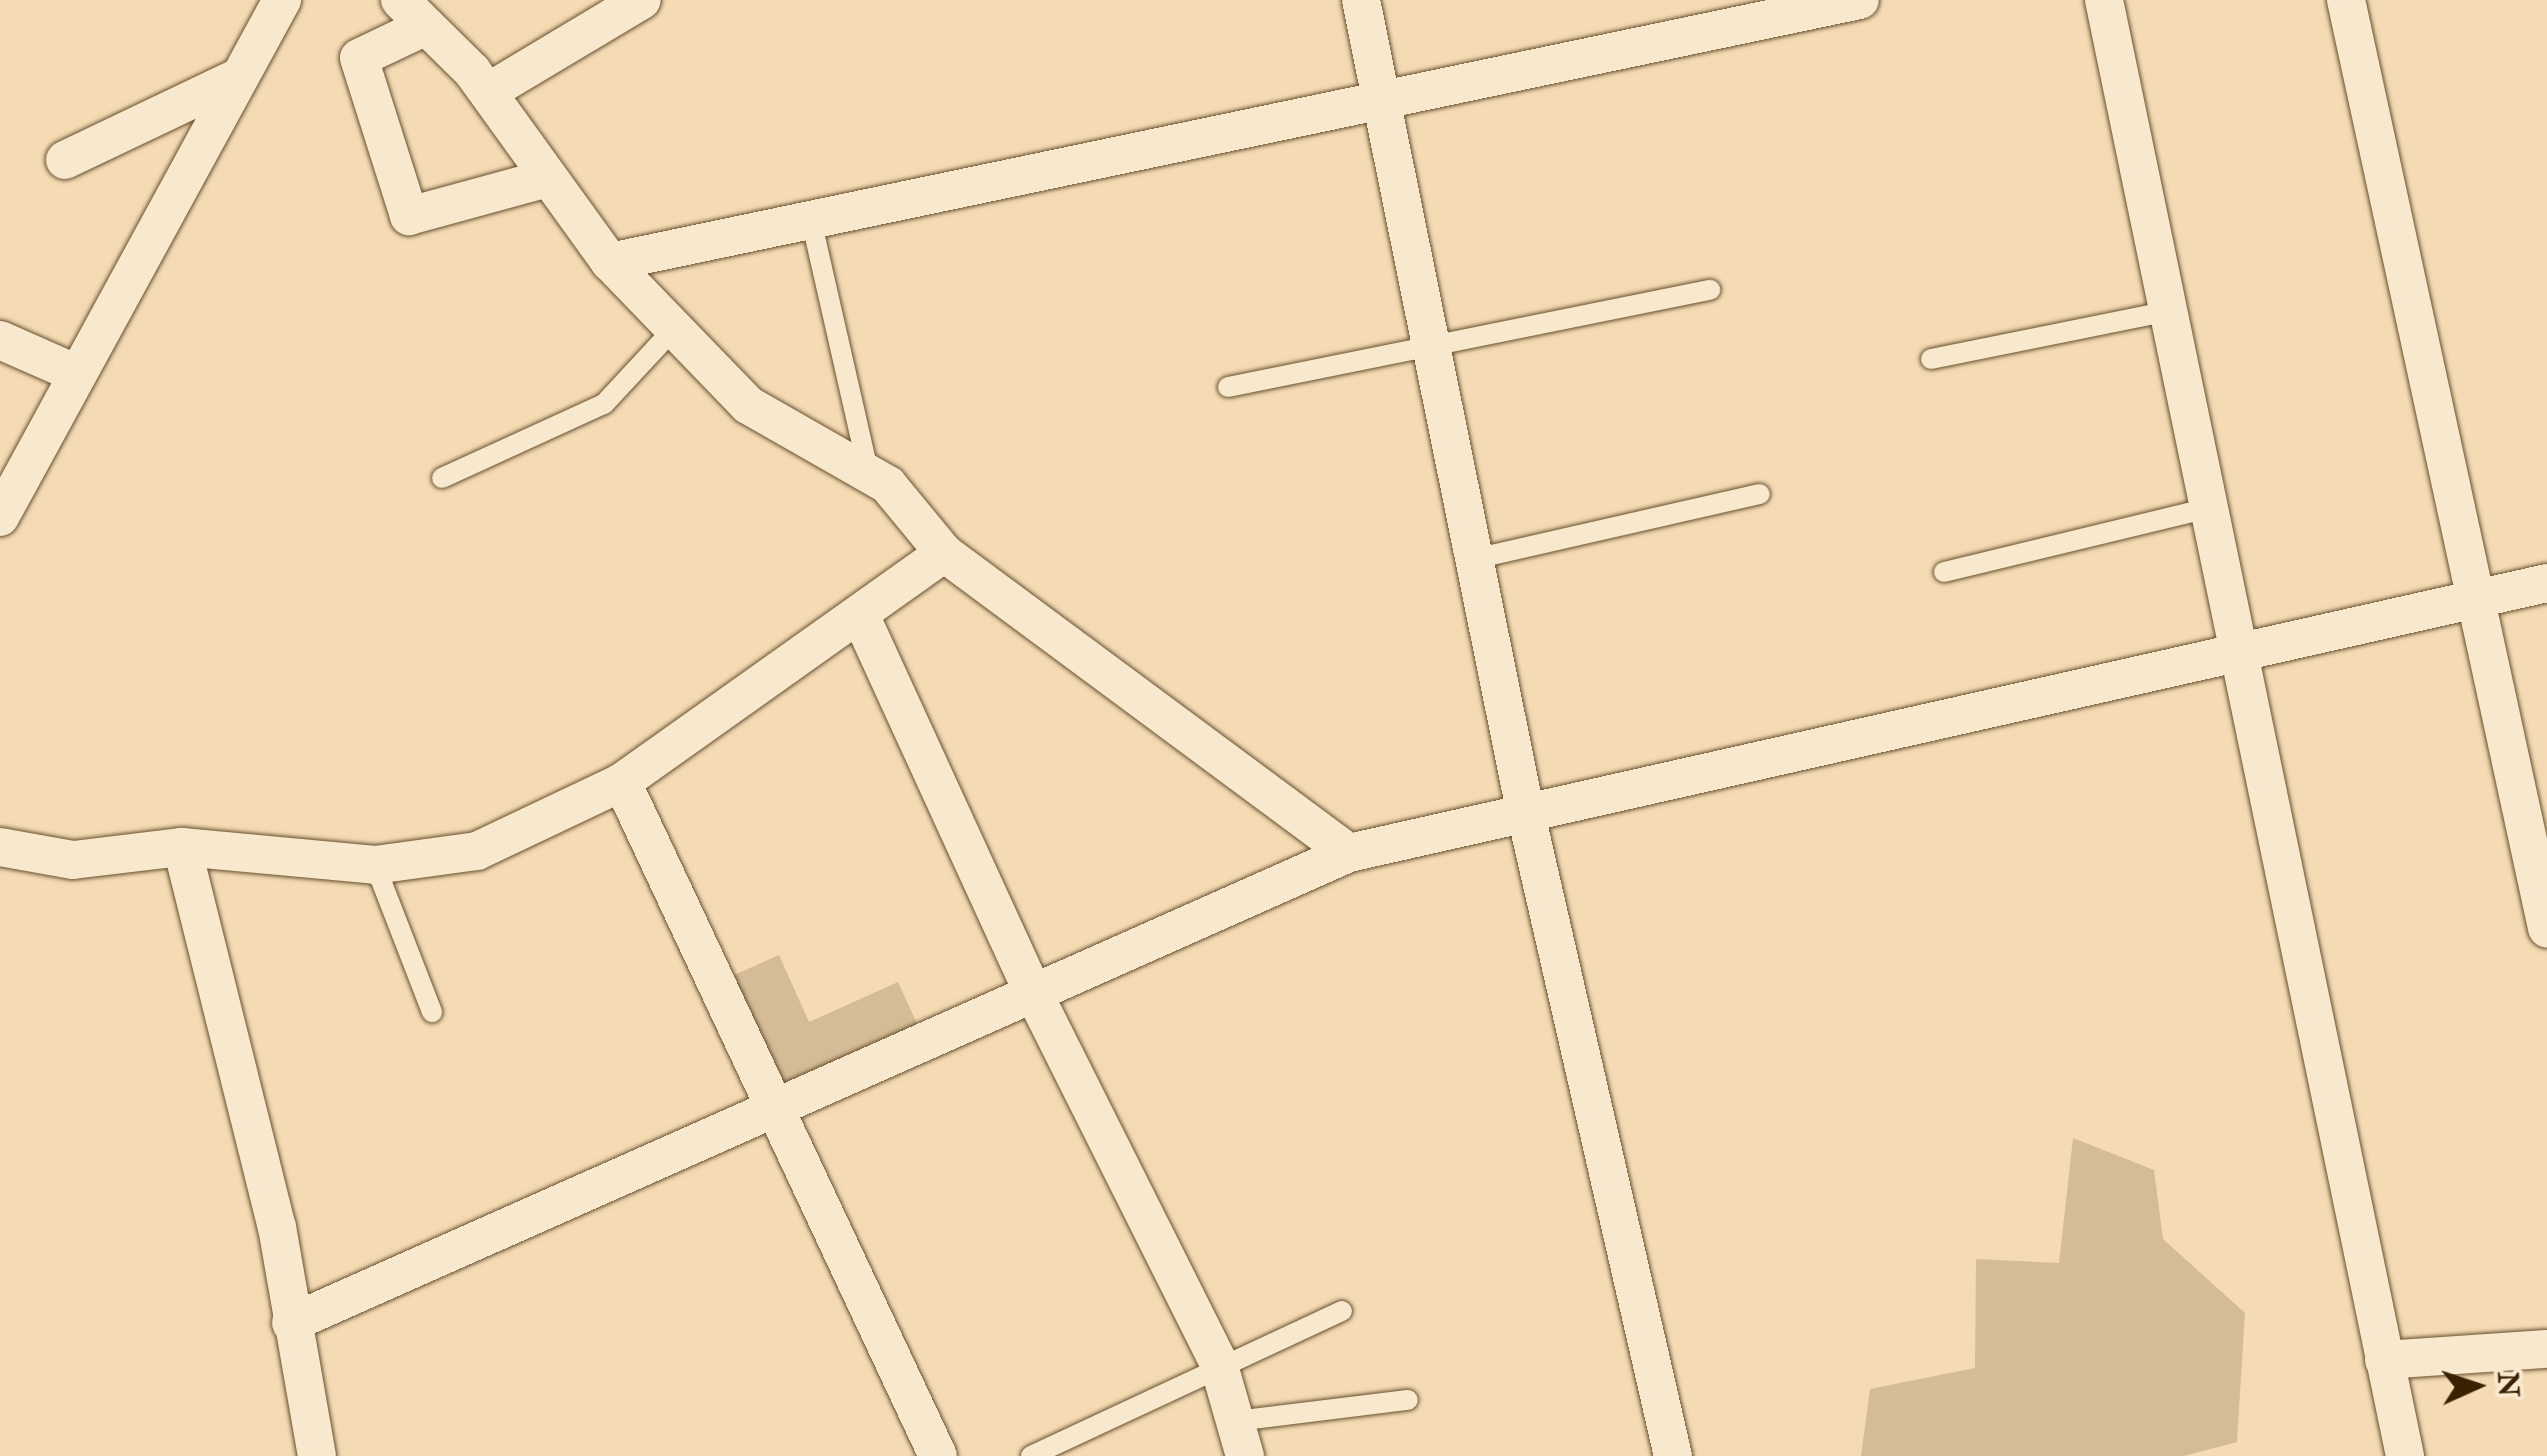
<!DOCTYPE html>
<style>
body{margin:0}
#map{position:relative;width:2547px;height:1456px;overflow:hidden;background:#f4dbb4;font-family:"IM FELL Double Pica",serif}
div>[style]{position:absolute}
.green>*{inset:0;background:#d4bc96}
.roads{filter:drop-shadow(0 0 2px #68502e) drop-shadow(0 0 2px #68502e)}
.service>*{height:20px;margin:-10px;padding:0 10px;transform-origin:10px;border-radius:10px;background:#f8e8ce}
.minor>*{height:38px;margin:-19px;padding:0 19px;transform-origin:19px;border-radius:19px;background:#f8e8ce}
span{translate:-50% -50%;white-space:nowrap;text-align:center;line-height:1.15;-webkit-text-stroke:8px #f8e8ce;paint-order:stroke}
.north{position:absolute;left:2427px;top:1336px;width:100px;height:100px;-webkit-text-stroke:8px #f8e8ce;paint-order:stroke;rotate:87deg;font-size:28px;font-weight:700;line-height:40px;text-align:center;color:#392202}
.north::after{content:'';display:block;margin:auto;width:35px;height:45px;background:#392202;clip-path:polygon(50% 0,100% 100%,50% 72%,0 100%)}
</style>
<div id="map">
<div class="green">
<i style="clip-path:polygon(779px 955px,809px 1022px,898px 982px,920px 1030px,785px 1093px,732px 976px)"></i>
<i style="clip-path:polygon(2073px 1138px,2154px 1170px,2163px 1239px,2245px 1313px,2237px 1442px,2184px 1456px,1861px 1456px,1870px 1389px,1975px 1368px,1976px 1259px,2059px 1263px)"></i>
</div>
<div class="roads">
<div class="service">
<i style="left:810px;top:215px;width:262px;rotate:77.2deg"></i>
<i style="left:1931px;top:359px;width:242px;rotate:-11.4deg"></i>
<i style="left:1228px;top:387px;width:492px;rotate:-11.4deg"></i>
<i style="left:442px;top:478px;width:178px;rotate:-24.6deg"></i>
<i style="left:604px;top:404px;width:98px;rotate:-47.1deg"></i>
<i style="left:1474px;top:559px;width:293px;rotate:-12.8deg"></i>
<i style="left:1944px;top:572px;width:272px;rotate:-13.6deg"></i>
<i style="left:375px;top:865px;width:158px;rotate:68.8deg"></i>
<i style="left:1236px;top:1421px;width:173px;rotate:-7deg"></i>
<i style="left:1031px;top:1456px;width:343px;rotate:-25deg"></i>
</div>
<div class="minor">
<i style="left:400px;top:0;width:101px;rotate:44.6deg"></i>
<i style="left:472px;top:71px;width:236px;rotate:54.2deg"></i>
<i style="left:610px;top:262px;width:199px;rotate:46deg"></i>
<i style="left:748px;top:405px;width:161px;rotate:29.7deg"></i>
<i style="left:888px;top:485px;width:88px;rotate:50.5deg"></i>
<i style="left:944px;top:553px;width:504px;rotate:36.53deg"></i>
<i style="left:1361px;top:0;width:826px;rotate:78.55deg"></i>
<i style="left:1525px;top:810px;width:663px;rotate:77.1deg"></i>
<i style="left:2104px;top:0;width:1487px;rotate:78.32deg"></i>
<i style="left:2346px;top:0;width:950px;rotate:77.78deg"></i>
<i style="left:426px;top:26px;width:74px;rotate:154.5deg"></i>
<i style="left:359px;top:58px;width:166px;rotate:72.4deg"></i>
<i style="left:409px;top:216px;width:144px;rotate:-15.3deg"></i>
<i style="left:488px;top:92px;width:179px;rotate:-30.9deg"></i>
<i style="left:65px;top:160px;width:193px;rotate:-25.5deg"></i>
<i style="left:610px;top:262px;width:1277px;rotate:-11.84deg"></i>
<i style="left:0;top:340px;width:84px;rotate:23.8deg"></i>
<i style="left:0;top:517px;width:589px;rotate:-61.39deg"></i>
<i style="left:861px;top:617px;width:415px;rotate:65.4deg"></i>
<i style="left:1034px;top:994px;width:411px;rotate:63.4deg"></i>
<i style="left:1218px;top:1362px;width:98px;rotate:74deg"></i>
<i style="left:622px;top:782px;width:744px;rotate:64.88deg"></i>
<i style="left:0;top:847px;width:74px;rotate:10.1deg"></i>
<i style="left:73px;top:860px;width:110px;rotate:-6.8deg"></i>
<i style="left:182px;top:847px;width:194px;rotate:5.3deg"></i>
<i style="left:375px;top:865px;width:103px;rotate:-7.8deg"></i>
<i style="left:477px;top:851px;width:161px;rotate:-25.4deg"></i>
<i style="left:622px;top:782px;width:395px;rotate:-35.4deg"></i>
<i style="left:182px;top:847px;width:392px;rotate:76deg"></i>
<i style="left:277px;top:1227px;width:232px;rotate:80.1deg"></i>
<i style="left:291px;top:1323px;width:1158px;rotate:-23.95deg"></i>
<i style="left:1349px;top:853px;width:1228px;rotate:-12.7deg"></i>
<i style="left:2384px;top:1360px;width:163px;rotate:-3.9deg"></i>
</div>
</div>
<div class="north">N</div>
</div>
